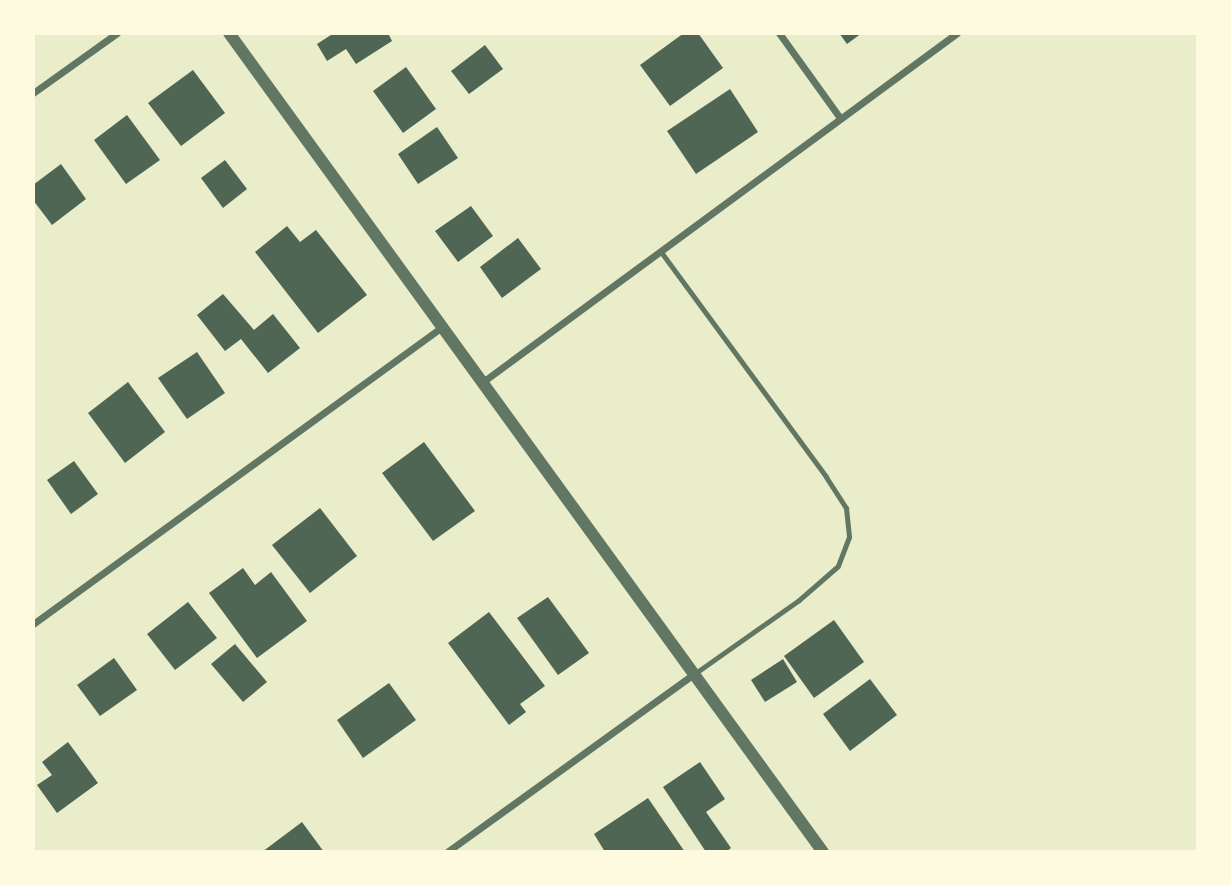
<!DOCTYPE html>
<style>
body{margin:0}
#map{position:relative;width:1231px;height:885px;overflow:hidden;background:#e9edc9;font-family:Montserrat,sans-serif}
div>[style]{position:absolute}
.building>*{inset:0;background:#4f6655}
.service>*{height:5px;margin:-2.5px;padding:0 2.5px;transform-origin:2.5px;border-radius:2.5px;background:#617663}
.minor>*{height:7px;margin:-3.5px;padding:0 3.5px;transform-origin:3.5px;border-radius:3.5px;background:#617663}
.tertiary>*{height:12px;margin:-6px;padding:0 6px;transform-origin:6px;border-radius:6px;background:#617663}
span{translate:-50% -50%;white-space:nowrap;text-align:center;line-height:1.15;-webkit-text-stroke:6px #fefae0;paint-order:stroke}
.frame{position:absolute;inset:0;border:35px solid #fefae0;pointer-events:none}
</style>
<div id="map">
<div class="building">
<i style="clip-path:polygon(334px 33px,388px 33px,392px 41px,356px 64px,346px 49px,327px 61px,317px 44px)"></i>
<i style="clip-path:polygon(684px 33px,698px 33px,723px 68px,670px 106px,640px 65px)"></i>
<i style="clip-path:polygon(839px 33px,862px 33px,847px 44px)"></i>
<i style="clip-path:polygon(485px 45px,503px 69px,469px 94px,451px 71px)"></i>
<i style="clip-path:polygon(406px 67px,436px 109px,403px 133px,373px 91px)"></i>
<i style="clip-path:polygon(193px 70px,225px 113px,181px 146px,148px 103px)"></i>
<i style="clip-path:polygon(730px 89px,758px 132px,696px 174px,667px 131px)"></i>
<i style="clip-path:polygon(127px 115px,160px 160px,126px 184px,94px 140px)"></i>
<i style="clip-path:polygon(437px 127px,458px 158px,418px 184px,398px 154px)"></i>
<i style="clip-path:polygon(225px 160px,247px 189px,223px 208px,201px 178px)"></i>
<i style="clip-path:polygon(61px 164px,86px 199px,52px 225px,33px 200px,33px 185px)"></i>
<i style="clip-path:polygon(471px 206px,493px 236px,458px 262px,435px 231px)"></i>
<i style="clip-path:polygon(287px 226px,300px 242px,316px 230px,367px 295px,318px 333px,255px 252px)"></i>
<i style="clip-path:polygon(518px 238px,541px 269px,502px 298px,480px 267px)"></i>
<i style="clip-path:polygon(223px 294px,254px 330px,273px 314px,300px 348px,268px 373px,241px 339px,225px 351px,197px 315px)"></i>
<i style="clip-path:polygon(197px 352px,225px 393px,187px 419px,158px 378px)"></i>
<i style="clip-path:polygon(128px 382px,165px 432px,125px 463px,88px 413px)"></i>
<i style="clip-path:polygon(424px 442px,475px 511px,433px 541px,382px 473px)"></i>
<i style="clip-path:polygon(74px 461px,98px 494px,71px 514px,47px 480px)"></i>
<i style="clip-path:polygon(320px 508px,357px 556px,310px 593px,272px 545px)"></i>
<i style="clip-path:polygon(243px 568px,255px 585px,271px 572px,307px 621px,257px 658px,209px 593px)"></i>
<i style="clip-path:polygon(548px 597px,589px 653px,558px 675px,517px 618px)"></i>
<i style="clip-path:polygon(188px 602px,217px 638px,175px 670px,147px 634px)"></i>
<i style="clip-path:polygon(489px 612px,545px 686px,520px 704px,526px 712px,509px 725px,448px 643px)"></i>
<i style="clip-path:polygon(834px 620px,864px 662px,814px 698px,784px 656px)"></i>
<i style="clip-path:polygon(235px 644px,267px 682px,243px 702px,211px 664px)"></i>
<i style="clip-path:polygon(114px 658px,137px 690px,100px 716px,77px 685px)"></i>
<i style="clip-path:polygon(783px 659px,797px 682px,765px 702px,751px 680px)"></i>
<i style="clip-path:polygon(870px 679px,897px 715px,850px 751px,823px 714px)"></i>
<i style="clip-path:polygon(389px 683px,416px 720px,363px 758px,337px 720px)"></i>
<i style="clip-path:polygon(68px 742px,98px 783px,57px 813px,37px 785px,52px 775px,42px 762px)"></i>
<i style="clip-path:polygon(700px 762px,725px 799px,706px 812px,731px 848px,726px 852px,706px 852px,663px 787px)"></i>
<i style="clip-path:polygon(648px 798px,685px 852px,605px 852px,594px 834px)"></i>
<i style="clip-path:polygon(302px 822px,324px 852px,262px 852px)"></i>
</div>
<div class="service">
<i style="left:661px;top:252px;width:279px;rotate:53.7deg"></i>
<i style="left:826px;top:477px;width:37px;rotate:57deg"></i>
<i style="left:846px;top:508px;width:29px;rotate:84deg"></i>
<i style="left:849px;top:537px;width:31px;rotate:111deg"></i>
<i style="left:838px;top:566px;width:52px;rotate:138.9deg"></i>
<i style="left:799px;top:600px;width:128px;rotate:144.8deg"></i>
</div>
<div class="minor">
<i style="left:779px;top:33px;width:105px;rotate:54.3deg"></i>
<i style="left:33px;top:93px;width:103px;rotate:-35.5deg"></i>
<i style="left:484px;top:381px;width:587px;rotate:-36.34deg"></i>
<i style="left:33px;top:624px;width:505px;rotate:-35.99deg"></i>
<i style="left:447px;top:852px;width:304px;rotate:-35.8deg"></i>
</div>
<div class="tertiary">
<i style="left:229px;top:33px;width:1012px;rotate:54.05deg"></i>
</div>
<div class="frame"></div>
</div>
